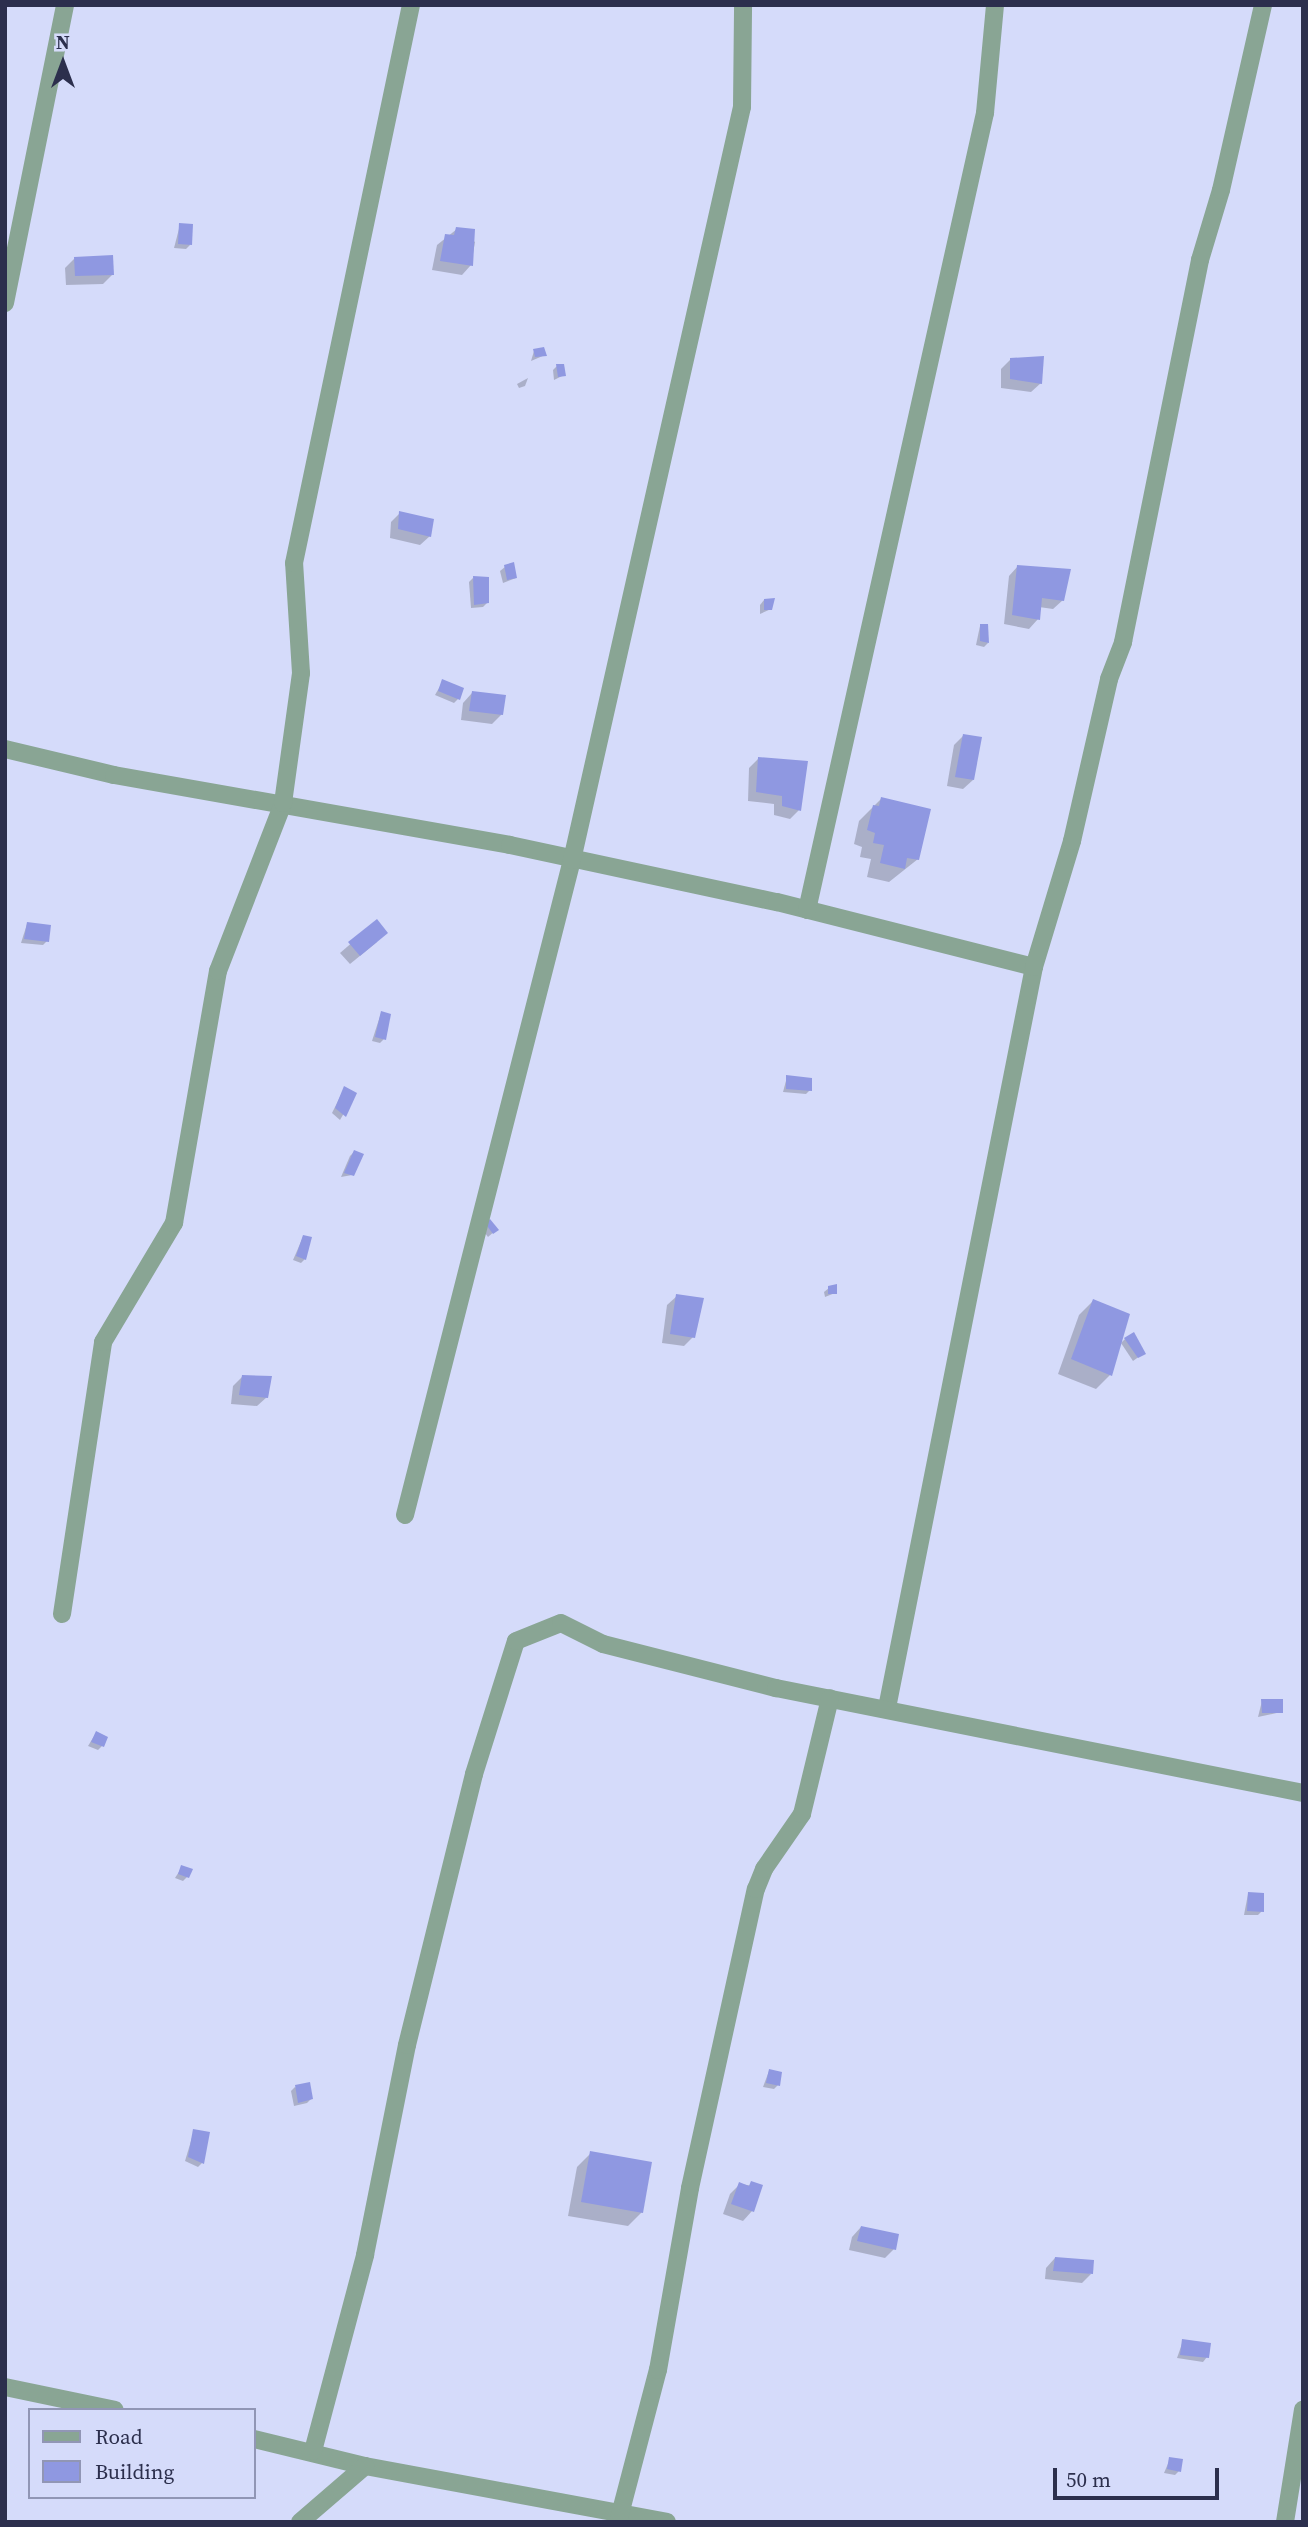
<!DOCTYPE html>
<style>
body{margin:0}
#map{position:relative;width:1308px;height:2527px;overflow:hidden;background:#d5dbfa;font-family:"Source Serif 4",serif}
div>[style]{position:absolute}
.shadow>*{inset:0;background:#0003}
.building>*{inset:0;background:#8f98e1}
.minor>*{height:18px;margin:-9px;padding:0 9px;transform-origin:9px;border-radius:9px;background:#89a594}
span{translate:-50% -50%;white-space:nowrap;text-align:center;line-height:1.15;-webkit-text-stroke:6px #d5dbfa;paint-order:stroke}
.frame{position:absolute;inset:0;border:7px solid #2c2f4d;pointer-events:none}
.legend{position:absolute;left:28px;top:2408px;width:228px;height:91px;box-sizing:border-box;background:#d5dbfa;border:2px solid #9196b5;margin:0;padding:9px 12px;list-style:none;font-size:21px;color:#2c2f4d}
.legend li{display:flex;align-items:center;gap:14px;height:35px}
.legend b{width:35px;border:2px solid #9196b5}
.north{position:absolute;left:28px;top:28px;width:70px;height:70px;-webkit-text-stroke:5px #d5dbfa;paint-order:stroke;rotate:0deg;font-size:19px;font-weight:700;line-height:28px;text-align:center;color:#2c2f4d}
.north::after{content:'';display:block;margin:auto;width:24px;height:32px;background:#2c2f4d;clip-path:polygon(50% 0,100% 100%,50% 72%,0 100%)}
.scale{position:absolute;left:1053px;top:2468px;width:166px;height:32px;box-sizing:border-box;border:4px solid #2c2f4d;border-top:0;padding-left:9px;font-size:21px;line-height:24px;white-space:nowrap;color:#2c2f4d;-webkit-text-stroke:5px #d5dbfa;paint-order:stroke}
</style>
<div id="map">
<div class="shadow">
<i style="clip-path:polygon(180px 225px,190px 245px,186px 249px,174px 248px)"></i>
<i style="clip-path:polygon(457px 229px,475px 242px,471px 265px,462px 275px,432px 270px,437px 245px)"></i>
<i style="clip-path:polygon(75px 258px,112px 275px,103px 284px,66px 285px,65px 268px)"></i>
<i style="clip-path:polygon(534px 351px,545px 355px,531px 361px)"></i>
<i style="clip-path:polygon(1011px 359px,1041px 383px,1031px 392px,1001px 388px,1001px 369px)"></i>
<i style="clip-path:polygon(557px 366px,564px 375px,554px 380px,553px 370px)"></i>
<i style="clip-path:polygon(528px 378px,525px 386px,519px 388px,517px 384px)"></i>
<i style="clip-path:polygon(400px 513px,430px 536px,420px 545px,390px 538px,391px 522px)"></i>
<i style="clip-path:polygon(1018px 566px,1063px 600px,1053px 609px,1039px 607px,1038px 619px,1029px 629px,1004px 624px,1009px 576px)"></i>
<i style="clip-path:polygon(505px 567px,516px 578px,503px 583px,500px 571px)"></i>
<i style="clip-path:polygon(473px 578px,487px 603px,483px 607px,471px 608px,469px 582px)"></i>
<i style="clip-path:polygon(764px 600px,771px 609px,760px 614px,760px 605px)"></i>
<i style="clip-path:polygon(980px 626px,988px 643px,984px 647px,976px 645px)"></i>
<i style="clip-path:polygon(443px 681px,458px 699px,454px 703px,435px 695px)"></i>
<i style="clip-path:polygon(472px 693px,502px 714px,492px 724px,461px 720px,463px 703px)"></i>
<i style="clip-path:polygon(963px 736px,973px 780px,963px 789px,947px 786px,954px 745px)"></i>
<i style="clip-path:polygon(758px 759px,799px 810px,790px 819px,774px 815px,774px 804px,748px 801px,749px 768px)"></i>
<i style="clip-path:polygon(881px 799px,918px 859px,889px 882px,867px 877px,871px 859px,860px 857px,862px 847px,854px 844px,859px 821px)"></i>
<i style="clip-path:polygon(376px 922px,377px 942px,350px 964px,340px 953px)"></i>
<i style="clip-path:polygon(27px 924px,47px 941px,43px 945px,21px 943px)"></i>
<i style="clip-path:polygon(381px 1013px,384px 1039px,380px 1043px,372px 1041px)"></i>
<i style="clip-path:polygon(787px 1077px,810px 1090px,806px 1094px,783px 1092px)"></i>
<i style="clip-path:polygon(344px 1089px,355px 1094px,340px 1120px,332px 1113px)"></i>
<i style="clip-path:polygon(354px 1152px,352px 1175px,341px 1177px,350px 1156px)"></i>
<i style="clip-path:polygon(490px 1222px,496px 1230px,488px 1237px,482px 1229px)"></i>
<i style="clip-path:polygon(303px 1237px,305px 1259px,301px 1263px,293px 1260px)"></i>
<i style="clip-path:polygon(829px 1288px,835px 1293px,825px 1297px,824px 1292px)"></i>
<i style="clip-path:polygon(677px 1296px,693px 1337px,684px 1346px,662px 1343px,667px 1305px)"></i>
<i style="clip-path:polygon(1093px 1301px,1110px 1375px,1096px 1389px,1058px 1374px,1079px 1315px)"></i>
<i style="clip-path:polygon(1125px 1339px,1144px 1353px,1133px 1361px,1121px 1343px)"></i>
<i style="clip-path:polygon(243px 1376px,267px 1397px,257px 1406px,231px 1404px,233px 1386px)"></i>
<i style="clip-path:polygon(1262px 1701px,1281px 1712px,1258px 1717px)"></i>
<i style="clip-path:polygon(96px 1733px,102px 1746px,98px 1750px,88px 1746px)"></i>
<i style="clip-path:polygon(182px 1867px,187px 1877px,183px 1881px,175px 1878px)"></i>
<i style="clip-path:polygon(1248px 1894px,1262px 1911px,1258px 1915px,1244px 1915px)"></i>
<i style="clip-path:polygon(769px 2071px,778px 2085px,774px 2089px,763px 2087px)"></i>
<i style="clip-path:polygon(295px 2087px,311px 2099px,307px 2103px,294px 2106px,291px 2091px)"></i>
<i style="clip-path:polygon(194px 2131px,202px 2163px,198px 2167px,185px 2161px)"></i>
<i style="clip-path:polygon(591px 2153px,642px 2212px,628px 2226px,568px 2216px,577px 2167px)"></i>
<i style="clip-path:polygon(740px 2184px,761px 2187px,752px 2211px,743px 2221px,723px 2214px,730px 2194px)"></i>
<i style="clip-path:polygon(861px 2227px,894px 2249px,885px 2258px,849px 2250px,852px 2237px)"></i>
<i style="clip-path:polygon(1055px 2258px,1091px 2274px,1082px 2283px,1045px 2279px,1046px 2268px)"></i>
<i style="clip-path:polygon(1183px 2341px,1207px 2357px,1203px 2362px,1177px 2358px)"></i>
<i style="clip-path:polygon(1170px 2459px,1179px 2471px,1175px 2475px,1164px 2473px)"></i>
</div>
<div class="building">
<i style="clip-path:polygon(179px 223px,193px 224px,192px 245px,178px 244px)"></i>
<i style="clip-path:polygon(456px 227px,475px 229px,473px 266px,440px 261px,445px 234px,454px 235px)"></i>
<i style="clip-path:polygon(113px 255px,114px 275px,75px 276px,74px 257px)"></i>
<i style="clip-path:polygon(544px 347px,547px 356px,535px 357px,533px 349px)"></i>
<i style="clip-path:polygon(1044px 356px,1042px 384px,1010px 379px,1010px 358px)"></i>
<i style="clip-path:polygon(556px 364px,564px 364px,566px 376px,558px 377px)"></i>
<i style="clip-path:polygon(399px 511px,434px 519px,431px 537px,398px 529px)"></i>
<i style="clip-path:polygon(514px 562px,517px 578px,507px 580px,504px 565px)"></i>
<i style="clip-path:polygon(1017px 565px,1071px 569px,1064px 601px,1042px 598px,1040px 620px,1012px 615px)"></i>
<i style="clip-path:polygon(473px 576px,489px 577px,489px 603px,474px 605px)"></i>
<i style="clip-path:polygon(775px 598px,772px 610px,764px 610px,764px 599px)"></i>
<i style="clip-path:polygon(980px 624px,988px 624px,989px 643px,980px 641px)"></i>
<i style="clip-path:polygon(442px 679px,464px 688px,460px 700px,438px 691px)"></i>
<i style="clip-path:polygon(472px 691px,506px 695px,503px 715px,469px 711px)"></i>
<i style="clip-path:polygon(963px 734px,982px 737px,974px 780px,955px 777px)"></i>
<i style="clip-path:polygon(758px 757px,808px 761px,801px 811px,782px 806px,782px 796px,756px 792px)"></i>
<i style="clip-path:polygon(881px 797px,931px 809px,919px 860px,907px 858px,905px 869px,880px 863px,884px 845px,873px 843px,875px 833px,867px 830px,873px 805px,879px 806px)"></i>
<i style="clip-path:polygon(377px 919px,388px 933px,360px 956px,348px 942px)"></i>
<i style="clip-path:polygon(27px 922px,51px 925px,49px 942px,24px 939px)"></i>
<i style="clip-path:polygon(381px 1011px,391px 1014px,386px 1040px,375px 1037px)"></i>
<i style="clip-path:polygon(786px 1075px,812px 1078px,812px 1091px,786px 1089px)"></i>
<i style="clip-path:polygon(344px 1086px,357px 1093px,346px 1117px,335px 1108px)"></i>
<i style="clip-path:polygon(354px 1150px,364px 1154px,354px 1176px,344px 1173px)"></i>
<i style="clip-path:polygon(490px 1219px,499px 1230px,493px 1234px,485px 1223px)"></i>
<i style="clip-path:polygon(303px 1235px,312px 1237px,306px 1260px,296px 1256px)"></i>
<i style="clip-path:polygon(837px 1284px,837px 1294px,828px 1294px,828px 1286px)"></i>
<i style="clip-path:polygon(676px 1294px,704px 1298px,695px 1338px,670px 1334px)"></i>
<i style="clip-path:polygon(1093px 1299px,1130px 1314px,1112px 1376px,1071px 1359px)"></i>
<i style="clip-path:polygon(1134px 1332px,1146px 1354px,1138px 1358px,1124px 1338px)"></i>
<i style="clip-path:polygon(242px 1375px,272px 1376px,268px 1398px,239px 1395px)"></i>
<i style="clip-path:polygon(1261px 1699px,1283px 1699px,1283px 1713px,1262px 1713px)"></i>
<i style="clip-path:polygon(96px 1731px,108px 1737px,104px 1747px,91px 1742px)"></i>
<i style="clip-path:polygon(181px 1865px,193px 1869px,189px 1878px,178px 1874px)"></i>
<i style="clip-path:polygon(1248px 1892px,1264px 1893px,1264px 1912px,1247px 1911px)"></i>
<i style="clip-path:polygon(769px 2069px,782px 2072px,780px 2086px,766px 2083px)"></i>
<i style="clip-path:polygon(310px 2082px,313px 2099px,298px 2103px,295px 2085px)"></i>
<i style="clip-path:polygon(193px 2129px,210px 2132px,204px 2164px,188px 2157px)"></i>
<i style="clip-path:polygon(590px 2151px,652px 2162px,643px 2213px,581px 2202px)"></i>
<i style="clip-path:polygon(751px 2181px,763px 2185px,754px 2212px,731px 2204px,739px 2182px,749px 2186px)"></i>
<i style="clip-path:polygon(861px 2226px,899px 2234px,896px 2250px,857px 2241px)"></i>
<i style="clip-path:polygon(1055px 2257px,1094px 2260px,1093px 2274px,1053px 2271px)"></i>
<i style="clip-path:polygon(1182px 2339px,1211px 2343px,1209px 2358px,1180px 2355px)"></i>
<i style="clip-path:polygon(1169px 2457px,1183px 2459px,1181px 2472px,1167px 2469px)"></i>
</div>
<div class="minor">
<i style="left:5px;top:303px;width:304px;rotate:-78.6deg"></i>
<i style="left:5px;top:749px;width:112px;rotate:13.4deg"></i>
<i style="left:114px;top:775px;width:402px;rotate:10deg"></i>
<i style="left:510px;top:845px;width:273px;rotate:12.1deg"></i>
<i style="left:777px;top:902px;width:265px;rotate:14.2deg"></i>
<i style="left:807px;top:910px;width:817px;rotate:-77.41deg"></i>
<i style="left:985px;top:113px;width:108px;rotate:-84.7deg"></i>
<i style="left:405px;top:1515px;width:676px;rotate:-75.7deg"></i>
<i style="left:572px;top:860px;width:772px;rotate:-77.28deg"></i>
<i style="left:742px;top:107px;width:102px;rotate:-89.4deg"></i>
<i style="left:62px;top:1614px;width:275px;rotate:-81.4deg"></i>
<i style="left:103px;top:1342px;width:139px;rotate:-59.2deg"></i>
<i style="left:174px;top:1223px;width:256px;rotate:-80.1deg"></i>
<i style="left:218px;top:971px;width:180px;rotate:-68.8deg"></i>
<i style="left:283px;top:803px;width:131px;rotate:-82.1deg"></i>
<i style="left:301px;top:673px;width:110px;rotate:-93.6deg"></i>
<i style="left:294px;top:563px;width:570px;rotate:-78.16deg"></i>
<i style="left:887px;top:1708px;width:755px;rotate:-78.78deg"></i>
<i style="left:1034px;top:967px;width:132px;rotate:-73.2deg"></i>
<i style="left:1072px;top:841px;width:166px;rotate:-77.1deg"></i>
<i style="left:1109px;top:679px;width:40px;rotate:-69deg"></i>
<i style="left:1123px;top:642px;width:390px;rotate:-78.6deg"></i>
<i style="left:1200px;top:260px;width:73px;rotate:-73.3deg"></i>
<i style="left:1221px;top:190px;width:190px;rotate:-77.2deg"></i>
<i style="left:5px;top:2387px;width:112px;rotate:11.8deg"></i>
<i style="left:254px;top:2439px;width:114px;rotate:13.7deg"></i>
<i style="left:365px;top:2466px;width:307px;rotate:10.5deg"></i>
<i style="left:313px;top:2451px;width:203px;rotate:-75.1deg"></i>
<i style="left:365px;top:2255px;width:214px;rotate:-78.7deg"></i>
<i style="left:407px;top:2045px;width:279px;rotate:-76.1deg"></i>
<i style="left:474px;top:1774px;width:139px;rotate:-72.5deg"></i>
<i style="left:516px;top:1641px;width:48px;rotate:-21.8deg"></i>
<i style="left:561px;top:1623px;width:47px;rotate:26.6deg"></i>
<i style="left:603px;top:1644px;width:179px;rotate:14.3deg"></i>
<i style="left:776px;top:1688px;width:537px;rotate:11.27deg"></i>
<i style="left:300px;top:2522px;width:86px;rotate:-40.7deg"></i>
<i style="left:618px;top:2522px;width:157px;rotate:-75.3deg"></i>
<i style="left:658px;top:2370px;width:185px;rotate:-80deg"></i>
<i style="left:690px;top:2188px;width:306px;rotate:-77.6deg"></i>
<i style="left:756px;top:1889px;width:22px;rotate:-68deg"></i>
<i style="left:764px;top:1869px;width:67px;rotate:-55.4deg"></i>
<i style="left:802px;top:1814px;width:119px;rotate:-76.4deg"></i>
<i style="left:1285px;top:2522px;width:114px;rotate:-80.9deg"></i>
</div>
<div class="frame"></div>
<ul class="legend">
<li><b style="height:9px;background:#89a594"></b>Road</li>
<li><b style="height:19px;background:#8f98e1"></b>Building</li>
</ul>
<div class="north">N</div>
<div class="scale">50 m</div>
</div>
